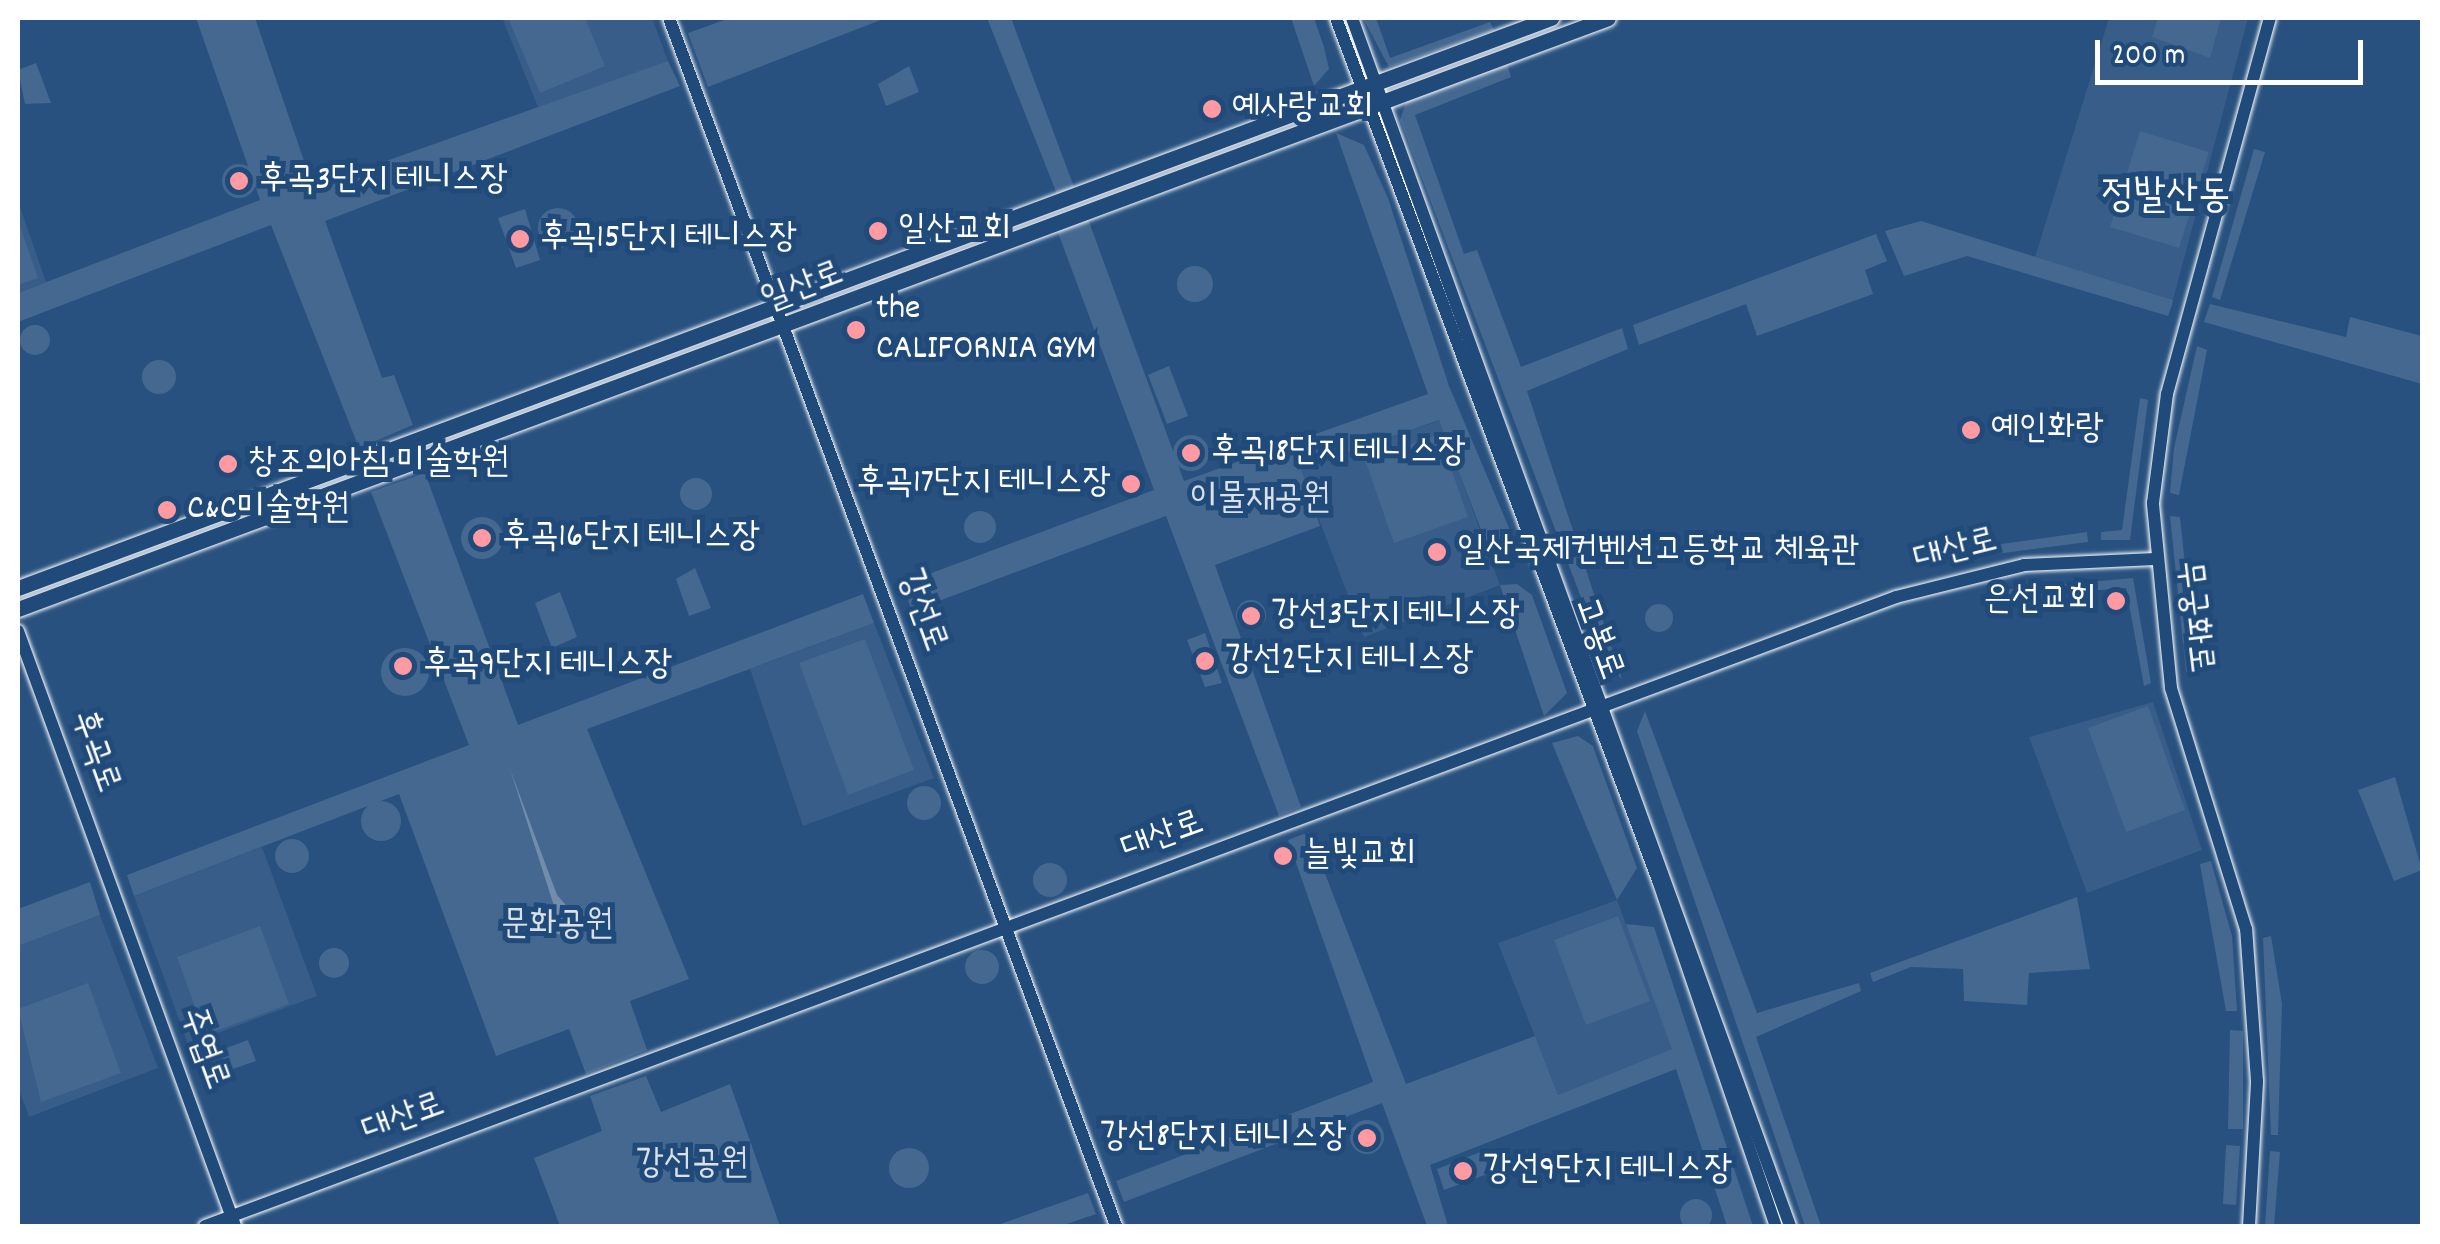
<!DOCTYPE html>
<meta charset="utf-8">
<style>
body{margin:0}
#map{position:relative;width:2440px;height:1244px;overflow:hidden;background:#28517f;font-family:Dekko,"Poor Story",sans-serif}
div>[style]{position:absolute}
.built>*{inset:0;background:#375d88}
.green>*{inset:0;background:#446890}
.round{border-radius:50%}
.water>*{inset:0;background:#718dab}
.roads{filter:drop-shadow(0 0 2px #fff) drop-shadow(0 0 2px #fff)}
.secondary>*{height:12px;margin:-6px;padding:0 6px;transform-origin:6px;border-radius:6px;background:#1f4a7a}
.primary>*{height:15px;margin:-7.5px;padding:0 7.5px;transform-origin:7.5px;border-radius:7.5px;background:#1f4a7a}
.dots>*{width:28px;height:28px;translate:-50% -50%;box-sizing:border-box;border:5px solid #1f4a7a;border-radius:50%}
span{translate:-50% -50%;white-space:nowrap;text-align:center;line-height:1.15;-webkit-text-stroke:10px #1f4a7a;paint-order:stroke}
.poi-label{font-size:35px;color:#fff}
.left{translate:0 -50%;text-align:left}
.right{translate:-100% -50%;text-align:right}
.street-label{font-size:35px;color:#fff}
.park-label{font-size:35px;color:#dae1e9}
.quarter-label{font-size:40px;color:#fff}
.frame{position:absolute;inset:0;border:20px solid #fff;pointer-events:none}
.scale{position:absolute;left:2095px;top:40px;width:268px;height:45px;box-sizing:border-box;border:5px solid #fff;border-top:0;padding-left:12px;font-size:30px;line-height:35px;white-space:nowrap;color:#fff;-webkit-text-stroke:8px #1f4a7a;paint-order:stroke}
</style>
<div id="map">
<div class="built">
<i style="clip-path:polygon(502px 18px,652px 18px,668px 61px,540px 112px)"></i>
<i style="clip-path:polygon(2109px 18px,2248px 18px,2173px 300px,2035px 257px)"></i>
<i style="clip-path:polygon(18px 201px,46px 282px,18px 293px)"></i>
<i style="clip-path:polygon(1440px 420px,1500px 585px,1364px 637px,1300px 470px)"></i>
<i style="clip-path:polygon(874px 623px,934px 778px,803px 826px,750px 669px)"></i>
<i style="clip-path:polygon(2153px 702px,2202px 850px,2087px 893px,2029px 737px)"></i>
<i style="clip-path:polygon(262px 847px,317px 996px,188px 1044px,134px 896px)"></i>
<i style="clip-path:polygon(1617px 900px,1673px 1049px,1558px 1095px,1498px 943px)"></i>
<i style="clip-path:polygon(100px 915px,158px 1068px,29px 1117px,18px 1087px,18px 946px)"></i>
</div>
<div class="green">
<i style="clip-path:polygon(196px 18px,255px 18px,313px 187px,668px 61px,680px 86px,325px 221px,382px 378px,394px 375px,413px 425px,359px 448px,271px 225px,18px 322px,18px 293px,260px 200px)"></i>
<i style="clip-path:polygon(508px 18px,585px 18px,605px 66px,540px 93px)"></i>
<i style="clip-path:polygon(730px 18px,886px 18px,708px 87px,688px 33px)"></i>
<i style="clip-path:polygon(987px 18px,1011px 18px,1074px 187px,1057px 194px)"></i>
<i style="clip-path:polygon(1291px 18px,1314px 18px,1324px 47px,1329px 69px,1314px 86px)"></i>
<i style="clip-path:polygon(1363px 18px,1376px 18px,1390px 58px,1490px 22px,1494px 30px,1389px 67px)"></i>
<i style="clip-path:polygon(2158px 18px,2221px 18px,2210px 58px,2152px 37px)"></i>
<i style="clip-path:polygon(36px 63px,51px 103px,25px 104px,18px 70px)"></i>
<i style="clip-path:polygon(1507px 63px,1511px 77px,1415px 115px,1464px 254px,1477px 250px,1521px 367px,1622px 328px,1628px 349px,1527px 391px,1622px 679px,1607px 666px,1400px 120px,1407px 99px)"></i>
<i style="clip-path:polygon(909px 66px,919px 92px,886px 106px,878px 84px)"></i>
<i style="clip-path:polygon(2140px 131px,2209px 152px,2179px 248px,2110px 227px)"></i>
<i style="clip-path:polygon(1336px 133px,1364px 145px,1388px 198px,1449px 386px,1512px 535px,1488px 548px,1439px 420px,1301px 469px,1320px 526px,1215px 565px,1301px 807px,1279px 816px,1166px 516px,912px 611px,902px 584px,1154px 490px,1057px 230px,1088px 219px,1184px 481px,1428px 394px)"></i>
<i style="clip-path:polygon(2254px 149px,2265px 152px,2220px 300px,2212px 297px)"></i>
<i class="round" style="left:222px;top:164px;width:34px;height:34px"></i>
<i class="round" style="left:538px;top:208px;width:40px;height:40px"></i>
<i style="clip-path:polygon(525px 209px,540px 260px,516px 268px,498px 218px)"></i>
<i style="clip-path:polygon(18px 220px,38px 278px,18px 285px)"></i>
<i style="clip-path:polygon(1921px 221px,2173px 300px,2172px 305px,2168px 316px,1967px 256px,1904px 276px,1885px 231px)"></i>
<i style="clip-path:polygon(1876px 234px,1887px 261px,1865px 270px,1873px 294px,1757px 336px,1746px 304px,1639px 345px,1633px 325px)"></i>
<i class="round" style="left:1177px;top:266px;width:36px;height:36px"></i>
<i style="clip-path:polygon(2210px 304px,2346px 337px,2350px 317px,2422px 336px,2422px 384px,2204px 322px)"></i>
<i class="round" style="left:20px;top:325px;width:30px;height:30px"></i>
<i style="clip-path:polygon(2197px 346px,2207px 350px,2179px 495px,2170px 493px,2174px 448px)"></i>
<i class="round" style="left:142px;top:360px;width:34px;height:34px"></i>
<i style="clip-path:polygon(1169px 366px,1188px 416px,1167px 424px,1148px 375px)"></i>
<i style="clip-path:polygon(2140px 398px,2148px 400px,2130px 540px,2101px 540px,2101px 532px,2122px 530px)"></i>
<i style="clip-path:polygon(1439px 434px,1468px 517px,1394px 543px,1365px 460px)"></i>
<i class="round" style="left:1173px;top:435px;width:36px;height:36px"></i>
<i style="clip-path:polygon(425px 473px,518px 725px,863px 594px,874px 623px,587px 729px,689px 979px,630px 1001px,647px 1050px,586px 1074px,569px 1029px,496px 1056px,399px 794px,134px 896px,127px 875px,469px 745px,371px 492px)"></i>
<i class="round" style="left:680px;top:478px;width:32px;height:32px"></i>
<i class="round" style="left:964px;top:511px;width:32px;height:32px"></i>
<i style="clip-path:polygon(2170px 516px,2180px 517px,2196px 669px,2186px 672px)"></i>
<i class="round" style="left:461px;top:517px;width:42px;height:42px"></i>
<i style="clip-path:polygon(2087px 532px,2088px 542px,1996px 554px,1994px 545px)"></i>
<i style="clip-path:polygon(695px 568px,711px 608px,689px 616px,676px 579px)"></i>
<i style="clip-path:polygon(2133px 578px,2151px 683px,2144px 686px,2126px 588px,2004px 597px,2002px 590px)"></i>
<i style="clip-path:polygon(1517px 584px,1532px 595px,1567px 693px,1544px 716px,1500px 585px)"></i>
<i style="clip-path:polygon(560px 592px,577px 637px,552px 648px,535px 603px)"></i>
<i class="round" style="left:1236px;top:600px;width:30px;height:30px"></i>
<i class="round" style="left:1645px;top:604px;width:28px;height:28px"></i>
<i style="clip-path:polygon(1205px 633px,1222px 683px,1205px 687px,1187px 640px)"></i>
<i style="clip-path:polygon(865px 639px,914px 770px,848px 795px,799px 663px)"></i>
<i class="round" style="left:381px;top:648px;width:48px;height:48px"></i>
<i style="clip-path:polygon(2148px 706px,2185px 810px,2126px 832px,2088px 728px)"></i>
<i style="clip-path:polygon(1645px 711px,1757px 1013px,1859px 983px,1861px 991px,1756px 1037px,1821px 1226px,1805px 1226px,1637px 731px)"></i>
<i style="clip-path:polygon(1578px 736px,1593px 746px,1637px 868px,1617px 900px,1552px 743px)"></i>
<i style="clip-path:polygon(2395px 777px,2422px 870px,2394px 881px,2358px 790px)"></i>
<i class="round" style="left:907px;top:786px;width:34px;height:34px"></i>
<i class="round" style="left:361px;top:801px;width:40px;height:40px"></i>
<i style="clip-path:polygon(1309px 832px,1406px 1084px,1535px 1036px,1558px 1095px,1672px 1049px,1626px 924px,1654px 927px,1753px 1226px,1727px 1226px,1676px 1069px,1430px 1165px,1448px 1226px,1427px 1226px,1382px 1103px,1124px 1202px,1116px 1181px,1373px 1082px,1288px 840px)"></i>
<i class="round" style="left:275px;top:839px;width:34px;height:34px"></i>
<i style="clip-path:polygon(2211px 861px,2232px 936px,2237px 1011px,2226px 1011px,2200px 864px)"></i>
<i class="round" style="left:1033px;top:863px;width:34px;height:34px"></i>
<i style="clip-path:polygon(90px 882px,100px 915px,18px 946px,18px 909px)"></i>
<i style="clip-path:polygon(2077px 897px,2090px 969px,2029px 973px,2027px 1005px,1964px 1001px,1963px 969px,1911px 967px,1873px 982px,1870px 973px)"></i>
<i style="clip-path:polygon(1618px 916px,1650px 1001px,1586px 1025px,1554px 940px)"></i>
<i style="clip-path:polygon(260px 926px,289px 1004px,205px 1035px,177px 957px)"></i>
<i style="clip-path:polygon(2271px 936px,2282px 1004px,2278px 1135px,2271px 1135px,2263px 938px)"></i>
<i class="round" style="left:319px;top:948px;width:30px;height:30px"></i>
<i class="round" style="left:965px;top:950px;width:34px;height:34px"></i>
<i style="clip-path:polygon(88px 983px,121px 1073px,41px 1102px,18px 1009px)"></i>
<i style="clip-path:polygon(2230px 1030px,2243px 1031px,2243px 1129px,2228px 1129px)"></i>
<i style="clip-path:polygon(248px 1040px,256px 1061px,204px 1079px,196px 1059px)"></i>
<i style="clip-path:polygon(646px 1076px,661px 1112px,730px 1084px,780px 1226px,560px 1226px,534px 1158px,602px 1131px,590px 1096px)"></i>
<i class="round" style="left:1350px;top:1120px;width:34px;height:34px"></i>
<i style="clip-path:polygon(2226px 1145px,2240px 1146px,2236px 1205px,2223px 1204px)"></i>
<i class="round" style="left:889px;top:1148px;width:40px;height:40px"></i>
<i style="clip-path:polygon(1483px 1151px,1490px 1173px,1444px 1190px,1437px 1169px)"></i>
<i style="clip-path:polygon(2270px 1151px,2280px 1152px,2274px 1226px,2265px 1226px)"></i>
<i style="clip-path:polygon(1088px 1193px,1096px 1214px,1061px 1226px,995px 1226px)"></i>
<i class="round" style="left:1680px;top:1199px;width:32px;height:32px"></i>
</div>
<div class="water">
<i style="clip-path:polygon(510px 769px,557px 895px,580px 921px,571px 939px,553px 932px,555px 909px)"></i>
</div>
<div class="roads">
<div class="secondary">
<i style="left:669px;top:18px;width:1288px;rotate:69.69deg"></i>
<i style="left:1336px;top:18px;width:923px;rotate:69.52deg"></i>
<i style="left:1659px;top:883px;width:362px;rotate:71.2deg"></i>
<i style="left:1352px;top:18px;width:1285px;rotate:70.07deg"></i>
<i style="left:18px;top:631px;width:633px;rotate:69.96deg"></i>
<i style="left:205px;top:1226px;width:1804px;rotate:-20.4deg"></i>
<i style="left:1896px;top:597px;width:132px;rotate:-14deg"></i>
<i style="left:2024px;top:565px;width:131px;rotate:-2.6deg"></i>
<i style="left:2249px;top:1226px;width:145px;rotate:-86.8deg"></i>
<i style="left:2257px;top:1081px;width:152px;rotate:-94.1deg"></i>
<i style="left:2246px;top:929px;width:252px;rotate:-107.3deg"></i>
<i style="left:2171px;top:688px;width:186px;rotate:-95.6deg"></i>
<i style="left:2153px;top:503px;width:110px;rotate:-82.7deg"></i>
<i style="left:2167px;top:394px;width:390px;rotate:-74.7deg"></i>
</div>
<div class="primary">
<i style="left:18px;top:588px;width:1636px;rotate:-20.4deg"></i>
<i style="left:18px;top:609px;width:1696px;rotate:-20.39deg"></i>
</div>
</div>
<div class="dots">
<i style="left:1212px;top:109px;background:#ff9aa2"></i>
<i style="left:239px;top:181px;background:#ff9aa2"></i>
<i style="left:878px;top:231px;background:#ff9aa2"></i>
<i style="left:520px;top:239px;background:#ff9aa2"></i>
<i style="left:856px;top:330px;background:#ff9aa2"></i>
<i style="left:1971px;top:430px;background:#ff9aa2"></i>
<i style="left:1191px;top:453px;background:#ff9aa2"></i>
<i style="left:228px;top:464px;background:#ff9aa2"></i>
<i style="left:1131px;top:484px;background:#ff9aa2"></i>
<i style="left:167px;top:510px;background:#ff9aa2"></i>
<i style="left:482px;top:538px;background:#ff9aa2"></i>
<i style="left:1437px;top:552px;background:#ff9aa2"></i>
<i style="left:2116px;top:601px;background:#ff9aa2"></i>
<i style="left:1251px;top:616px;background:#ff9aa2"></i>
<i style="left:1205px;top:661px;background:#ff9aa2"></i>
<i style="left:403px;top:666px;background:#ff9aa2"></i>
<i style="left:1283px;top:856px;background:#ff9aa2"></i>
<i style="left:1367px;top:1138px;background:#ff9aa2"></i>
<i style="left:1463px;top:1171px;background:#ff9aa2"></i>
</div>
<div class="poi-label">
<span class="left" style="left:1232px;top:109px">예사랑교회</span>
<span class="left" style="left:259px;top:181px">후곡3단지 테니스장</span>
<span class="left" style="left:898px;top:231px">일산교회</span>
<span class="left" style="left:540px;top:239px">후곡15단지 테니스장</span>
<span class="left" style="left:876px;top:330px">the<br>CALIFORNIA GYM</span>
<span class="left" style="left:1991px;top:430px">예인화랑</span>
<span class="left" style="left:1211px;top:453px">후곡18단지 테니스장</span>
<span class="left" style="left:248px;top:464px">창조의아침 미술학원</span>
<span class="right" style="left:1111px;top:484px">후곡17단지 테니스장</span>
<span class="left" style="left:187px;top:510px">C&amp;C미술학원</span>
<span class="left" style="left:502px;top:538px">후곡16단지 테니스장</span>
<span class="left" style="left:1457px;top:552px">일산국제컨벤션고등학교 체육관</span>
<span class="right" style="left:2096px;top:601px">은선교회</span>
<span class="left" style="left:1271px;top:616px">강선3단지 테니스장</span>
<span class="left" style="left:1225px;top:661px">강선2단지 테니스장</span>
<span class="left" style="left:423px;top:666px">후곡9단지 테니스장</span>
<span class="left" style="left:1303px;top:856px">늘빛교회</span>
<span class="right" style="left:1347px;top:1138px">강선8단지 테니스장</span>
<span class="left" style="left:1483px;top:1171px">강선9단지 테니스장</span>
</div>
<div class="street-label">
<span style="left:803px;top:288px;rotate:-21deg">일산로</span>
<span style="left:1956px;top:551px;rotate:-14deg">대산로</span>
<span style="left:921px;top:611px;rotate:70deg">강선로</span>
<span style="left:2193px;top:617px;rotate:83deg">무궁화로</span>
<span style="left:1597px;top:639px;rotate:70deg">고봉로</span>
<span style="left:94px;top:752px;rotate:70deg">후곡로</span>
<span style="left:1163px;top:837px;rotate:-20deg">대산로</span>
<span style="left:203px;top:1049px;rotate:70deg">주엽로</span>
<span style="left:404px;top:1119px;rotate:-20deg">대산로</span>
</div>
<div class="park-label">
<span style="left:1260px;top:500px">이물재공원</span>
<span style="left:557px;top:926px">문화공원</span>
<span style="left:692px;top:1165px">강선공원</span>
</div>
<div class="quarter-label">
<span style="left:2166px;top:199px">정발산동</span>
</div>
<div class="frame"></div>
<div class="scale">200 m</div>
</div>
